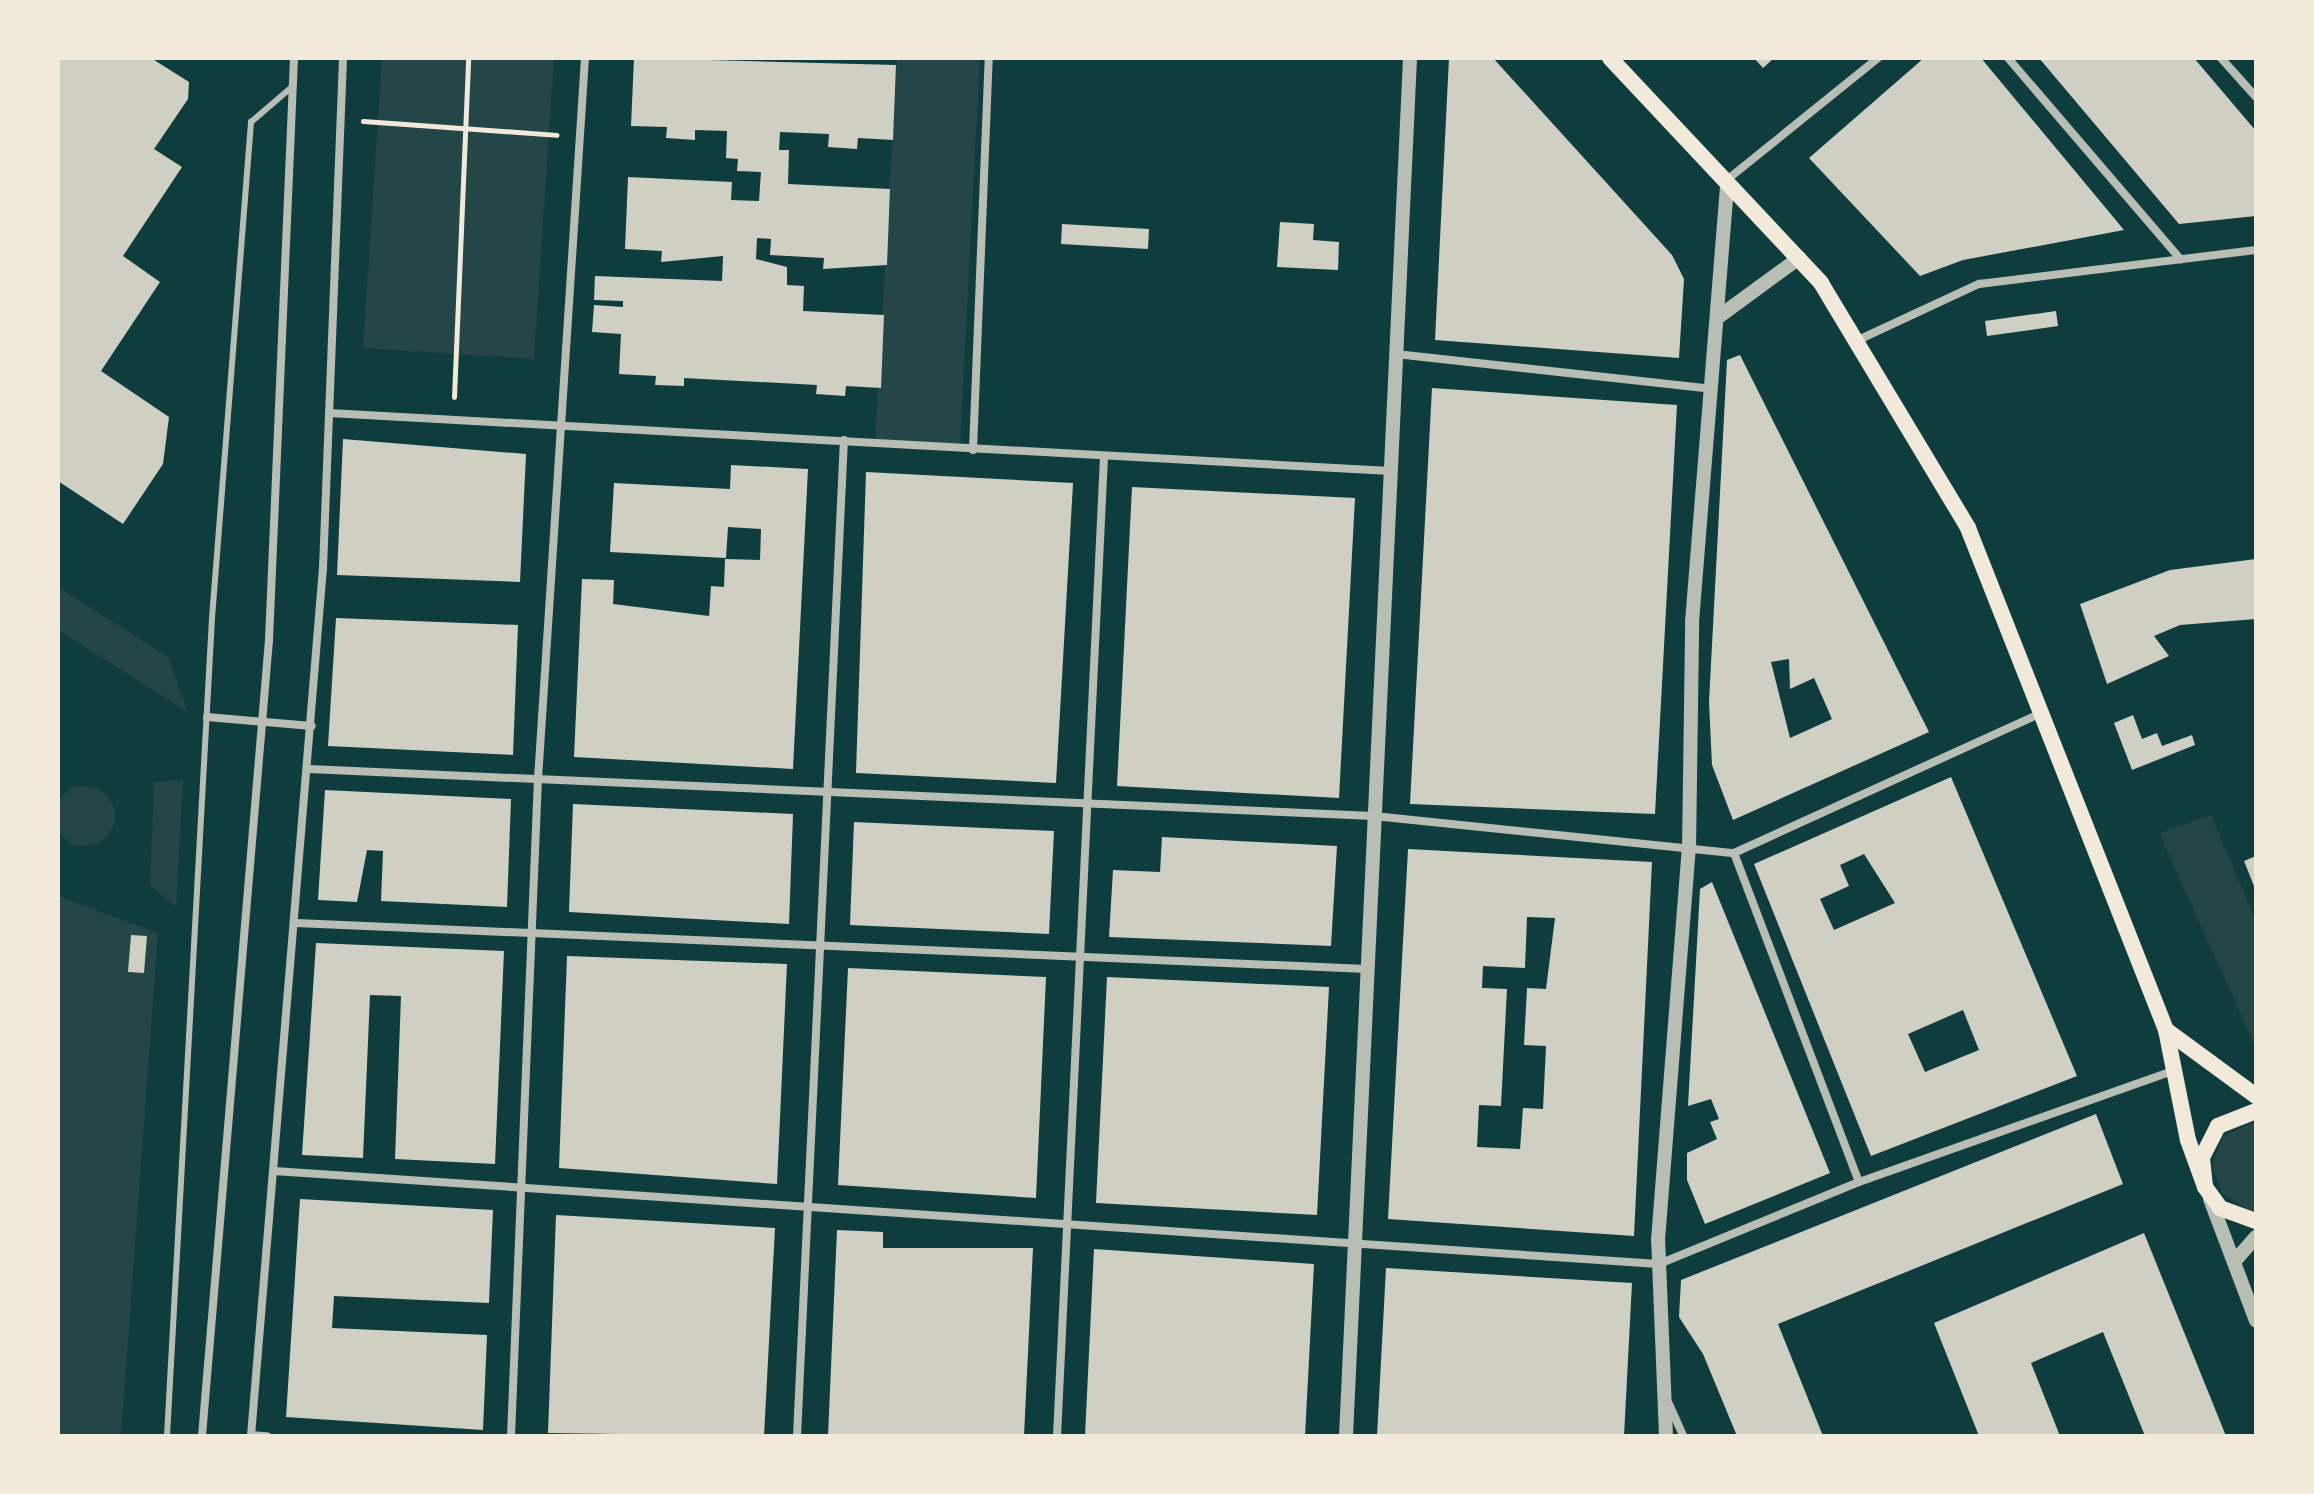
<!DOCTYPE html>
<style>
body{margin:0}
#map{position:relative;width:2314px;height:1494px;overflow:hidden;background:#0f3d3e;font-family:"PT Sans Narrow",sans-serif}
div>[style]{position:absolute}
.green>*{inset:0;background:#244646}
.round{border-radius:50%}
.building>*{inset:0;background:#cfcfc3}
.path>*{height:5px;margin:-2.5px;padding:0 2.5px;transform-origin:2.5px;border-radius:2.5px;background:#f1e9da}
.service>*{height:6px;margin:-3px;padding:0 3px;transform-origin:3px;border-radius:3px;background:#b8beb3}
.minor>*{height:8px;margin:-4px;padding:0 4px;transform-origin:4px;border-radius:4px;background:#b8beb3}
.tertiary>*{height:14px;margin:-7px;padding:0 7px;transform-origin:7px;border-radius:7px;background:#b8beb3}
.secondary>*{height:16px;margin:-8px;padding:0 8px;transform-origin:8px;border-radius:8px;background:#f1e9da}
span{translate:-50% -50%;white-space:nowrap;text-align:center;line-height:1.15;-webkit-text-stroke:6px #f1e9da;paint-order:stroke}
.frame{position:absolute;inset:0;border:60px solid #f1e9da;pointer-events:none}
</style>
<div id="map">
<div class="green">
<i style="clip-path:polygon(382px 58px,554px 58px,534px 359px,363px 348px)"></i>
<i style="clip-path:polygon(897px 58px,980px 58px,960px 444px,875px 440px)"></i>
<i style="clip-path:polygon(58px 587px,168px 657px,188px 712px,58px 630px)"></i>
<i style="clip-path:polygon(183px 780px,176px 906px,150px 885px,154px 782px)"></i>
<i class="round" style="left:55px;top:786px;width:60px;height:60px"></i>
<i style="clip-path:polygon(2211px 815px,2256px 921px,2256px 1048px,2159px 833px)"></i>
<i style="clip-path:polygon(58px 896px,158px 933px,121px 1436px,58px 1436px)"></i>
<i style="clip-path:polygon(2256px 1121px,2256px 1210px,2248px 1210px,2222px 1193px,2212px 1165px,2223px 1136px)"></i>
</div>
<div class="building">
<i style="clip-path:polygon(58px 58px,151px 58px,189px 82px,188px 99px,154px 149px,182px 167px,123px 256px,160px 282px,101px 371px,169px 417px,163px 464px,123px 524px,58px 481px)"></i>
<i style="clip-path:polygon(634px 58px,896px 65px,893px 140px,858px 138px,857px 149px,828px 147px,829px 134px,780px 132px,779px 150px,789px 150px,788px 184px,890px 189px,887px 265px,823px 269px,824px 258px,770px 255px,771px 239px,757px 238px,756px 259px,787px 267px,787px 285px,804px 286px,803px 311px,884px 315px,881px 388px,846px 386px,845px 396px,816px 394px,817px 385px,684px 378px,684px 386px,655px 385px,656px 376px,619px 374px,621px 334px,592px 332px,594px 305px,623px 307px,623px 301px,594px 300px,595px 276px,722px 281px,723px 256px,661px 262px,662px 251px,625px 249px,628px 177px,732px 182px,731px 200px,759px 201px,761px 172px,737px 171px,738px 159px,726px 158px,727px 131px,695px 130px,695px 140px,666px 138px,667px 127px,631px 126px)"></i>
<i style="clip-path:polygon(1449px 58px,1493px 58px,1672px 255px,1684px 279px,1679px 358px,1435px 340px)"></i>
<i style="clip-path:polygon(1754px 58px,1774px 58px,1763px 68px)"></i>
<i style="clip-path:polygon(1924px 58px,1981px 58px,2124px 230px,1963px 260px,1920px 276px,1809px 158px)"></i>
<i style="clip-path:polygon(2039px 58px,2194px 58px,2256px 131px,2256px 216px,2179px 224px)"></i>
<i style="clip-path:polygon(1280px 222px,1314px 224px,1313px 240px,1339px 242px,1338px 270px,1277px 267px)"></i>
<i style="clip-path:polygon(1062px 224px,1149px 229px,1148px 249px,1061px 244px)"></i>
<i style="clip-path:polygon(2056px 311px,2058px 326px,1987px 336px,1985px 321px)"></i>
<i style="clip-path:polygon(evenodd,1740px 355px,1929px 732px,1733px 820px,1712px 765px,1709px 702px,1727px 360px,1740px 355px,1789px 659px,1790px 689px,1814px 678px,1832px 719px,1790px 738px,1771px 662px,1789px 659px)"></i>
<i style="clip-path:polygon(1432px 388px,1677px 405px,1655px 814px,1410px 804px)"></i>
<i style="clip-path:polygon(343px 439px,526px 454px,520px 582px,337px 575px)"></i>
<i style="clip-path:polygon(731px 465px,808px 469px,793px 769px,574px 757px,582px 579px,614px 580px,613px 604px,709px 616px,711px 586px,724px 587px,725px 559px,760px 560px,761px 529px,728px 527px,726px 558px,610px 552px,614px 483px,730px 489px)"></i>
<i style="clip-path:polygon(866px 472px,1073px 483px,1056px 783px,856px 773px)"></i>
<i style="clip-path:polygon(1132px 487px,1355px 498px,1339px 798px,1117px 786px)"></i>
<i style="clip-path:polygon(2256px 559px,2256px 619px,2180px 625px,2154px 636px,2169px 656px,2107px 684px,2080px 604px,2170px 570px)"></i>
<i style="clip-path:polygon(336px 618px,518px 625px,513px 755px,328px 746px)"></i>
<i style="clip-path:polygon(2133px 715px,2142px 739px,2157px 733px,2162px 746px,2192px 735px,2195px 745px,2132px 770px,2114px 723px)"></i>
<i style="clip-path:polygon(evenodd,1951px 777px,2077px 1076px,1871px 1156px,1754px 864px,1951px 777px,1864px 854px,1895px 903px,1834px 930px,1820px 899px,1849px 886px,1840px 865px,1864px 854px,1951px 777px,1963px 1010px,1979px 1050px,1925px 1072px,1908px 1034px,1963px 1010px)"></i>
<i style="clip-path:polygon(325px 790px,511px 799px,507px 907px,381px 901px,383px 851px,367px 850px,357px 902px,318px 900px)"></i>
<i style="clip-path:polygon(573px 804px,793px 814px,789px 924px,569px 912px)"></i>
<i style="clip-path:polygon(854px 822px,1054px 831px,1049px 934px,850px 925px)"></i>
<i style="clip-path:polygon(1162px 837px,1337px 846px,1331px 946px,1109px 937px,1113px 870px,1160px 872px)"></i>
<i style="clip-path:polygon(evenodd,1408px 849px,1652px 862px,1634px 1236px,1388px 1219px,1408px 849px,1527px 917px,1555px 918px,1546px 989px,1527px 988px,1524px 1045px,1546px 1046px,1543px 1109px,1523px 1108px,1520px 1149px,1477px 1147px,1479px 1105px,1501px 1106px,1507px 989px,1482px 988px,1483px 966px,1525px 968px,1527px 917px)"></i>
<i style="clip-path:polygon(2256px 856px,2256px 891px,2244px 861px)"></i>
<i style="clip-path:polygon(1712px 882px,1830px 1173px,1705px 1224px,1687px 1180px,1687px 1153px,1717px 1139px,1710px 1122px,1719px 1119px,1711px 1099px,1688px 1106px,1700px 889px)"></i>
<i style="clip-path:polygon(131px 935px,147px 936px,144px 973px,128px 972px)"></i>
<i style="clip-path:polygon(316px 943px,504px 951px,495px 1164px,395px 1159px,401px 996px,370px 995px,363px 1158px,302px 1155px)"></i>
<i style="clip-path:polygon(567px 956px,787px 964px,777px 1184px,559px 1168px)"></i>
<i style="clip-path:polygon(848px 968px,1046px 977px,1036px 1198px,838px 1185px)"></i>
<i style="clip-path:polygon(1107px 977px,1329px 987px,1317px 1215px,1096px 1203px)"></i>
<i style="clip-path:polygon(2096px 1114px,2123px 1184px,1778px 1324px,1823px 1436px,1737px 1436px,1703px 1354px,1679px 1317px,1681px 1280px)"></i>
<i style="clip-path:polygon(300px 1199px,493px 1210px,489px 1303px,334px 1296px,332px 1328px,487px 1335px,483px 1430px,286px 1417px)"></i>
<i style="clip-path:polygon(556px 1215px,775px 1228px,764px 1436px,548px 1433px)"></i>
<i style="clip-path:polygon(837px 1230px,883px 1232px,883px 1248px,1033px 1248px,1024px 1436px,828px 1436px)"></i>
<i style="clip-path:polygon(2144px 1233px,2226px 1436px,2145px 1436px,2103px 1332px,2031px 1363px,2060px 1436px,1979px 1436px,1934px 1323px)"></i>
<i style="clip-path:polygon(1094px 1249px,1314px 1264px,1305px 1436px,1085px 1436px)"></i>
<i style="clip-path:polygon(1386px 1268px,1632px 1283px,1624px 1436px,1377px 1436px)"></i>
</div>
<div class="path">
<i style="left:363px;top:121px;width:194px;rotate:4.1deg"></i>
<i style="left:454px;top:397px;width:339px;rotate:-87.6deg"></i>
</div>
<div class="service">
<i style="left:167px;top:1436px;width:819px;rotate:-86.85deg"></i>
<i style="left:212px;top:618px;width:498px;rotate:-85.5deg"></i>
<i style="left:251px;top:122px;width:55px;rotate:-40.6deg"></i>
</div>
<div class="minor">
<i style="left:2008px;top:58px;width:265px;rotate:49.4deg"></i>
<i style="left:2221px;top:58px;width:52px;rotate:48.1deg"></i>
<i style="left:1728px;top:179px;width:193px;rotate:-38.9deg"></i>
<i style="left:1856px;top:341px;width:136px;rotate:-24.9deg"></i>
<i style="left:1979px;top:284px;width:279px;rotate:-7deg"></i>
<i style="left:1396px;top:354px;width:317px;rotate:6.3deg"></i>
<i style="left:329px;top:413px;width:1063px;rotate:3.13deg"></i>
<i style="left:973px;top:450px;width:392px;rotate:-87.7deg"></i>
<i style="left:207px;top:717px;width:105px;rotate:4.9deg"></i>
<i style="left:309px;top:769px;width:1066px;rotate:2.53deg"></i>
<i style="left:1374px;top:816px;width:362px;rotate:5.9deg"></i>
<i style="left:1734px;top:853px;width:337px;rotate:-24.5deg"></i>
<i style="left:1734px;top:853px;width:352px;rotate:69.2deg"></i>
<i style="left:296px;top:923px;width:1071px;rotate:2.46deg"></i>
<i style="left:274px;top:1171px;width:1388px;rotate:3.84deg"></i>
<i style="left:1659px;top:1264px;width:216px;rotate:-22.3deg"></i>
<i style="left:1859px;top:1182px;width:335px;rotate:-19.5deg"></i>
<i style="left:1669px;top:1404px;width:35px;rotate:66deg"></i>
<i style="left:251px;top:1435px;width:16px;rotate:4deg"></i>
<i style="left:202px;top:1436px;width:799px;rotate:-85.19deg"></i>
<i style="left:269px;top:640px;width:583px;rotate:-87.54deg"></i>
<i style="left:251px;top:1436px;width:871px;rotate:-85.26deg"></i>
<i style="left:323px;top:568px;width:510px;rotate:-87.75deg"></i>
<i style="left:511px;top:1436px;width:658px;rotate:-87.65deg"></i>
<i style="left:538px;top:779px;width:723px;rotate:-86.27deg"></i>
<i style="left:797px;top:1436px;width:997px;rotate:-87.3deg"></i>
<i style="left:1057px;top:1436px;width:981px;rotate:-87.25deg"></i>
</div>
<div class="tertiary">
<i style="left:1717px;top:318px;width:102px;rotate:-36.2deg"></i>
<i style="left:2210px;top:1199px;width:130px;rotate:69.3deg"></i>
<i style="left:2234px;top:1262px;width:33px;rotate:-49deg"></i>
<i style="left:1346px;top:1436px;width:1379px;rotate:-87.34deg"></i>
<i style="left:1666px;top:1436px;width:196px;rotate:-92.3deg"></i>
<i style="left:1658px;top:1240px;width:391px;rotate:-85.5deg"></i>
<i style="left:1689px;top:850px;width:228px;rotate:-89.2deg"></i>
<i style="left:1692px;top:622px;width:444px;rotate:-85.4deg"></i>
</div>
<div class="secondary">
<i style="left:1610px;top:58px;width:308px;rotate:46.8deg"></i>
<i style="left:1821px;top:283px;width:286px;rotate:59deg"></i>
<i style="left:1968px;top:528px;width:540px;rotate:68.47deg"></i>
<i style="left:2166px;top:1030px;width:112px;rotate:78.7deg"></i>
<i style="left:2188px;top:1140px;width:50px;rotate:70.1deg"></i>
<i style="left:2166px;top:1030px;width:112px;rotate:36.3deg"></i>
<i style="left:2256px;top:1111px;width:41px;rotate:158.5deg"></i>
<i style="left:2218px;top:1126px;width:36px;rotate:117deg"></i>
<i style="left:2202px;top:1158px;width:29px;rotate:84deg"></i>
<i style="left:2205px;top:1187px;width:26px;rotate:54deg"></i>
<i style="left:2220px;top:1208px;width:38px;rotate:20deg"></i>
</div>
<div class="frame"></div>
</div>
